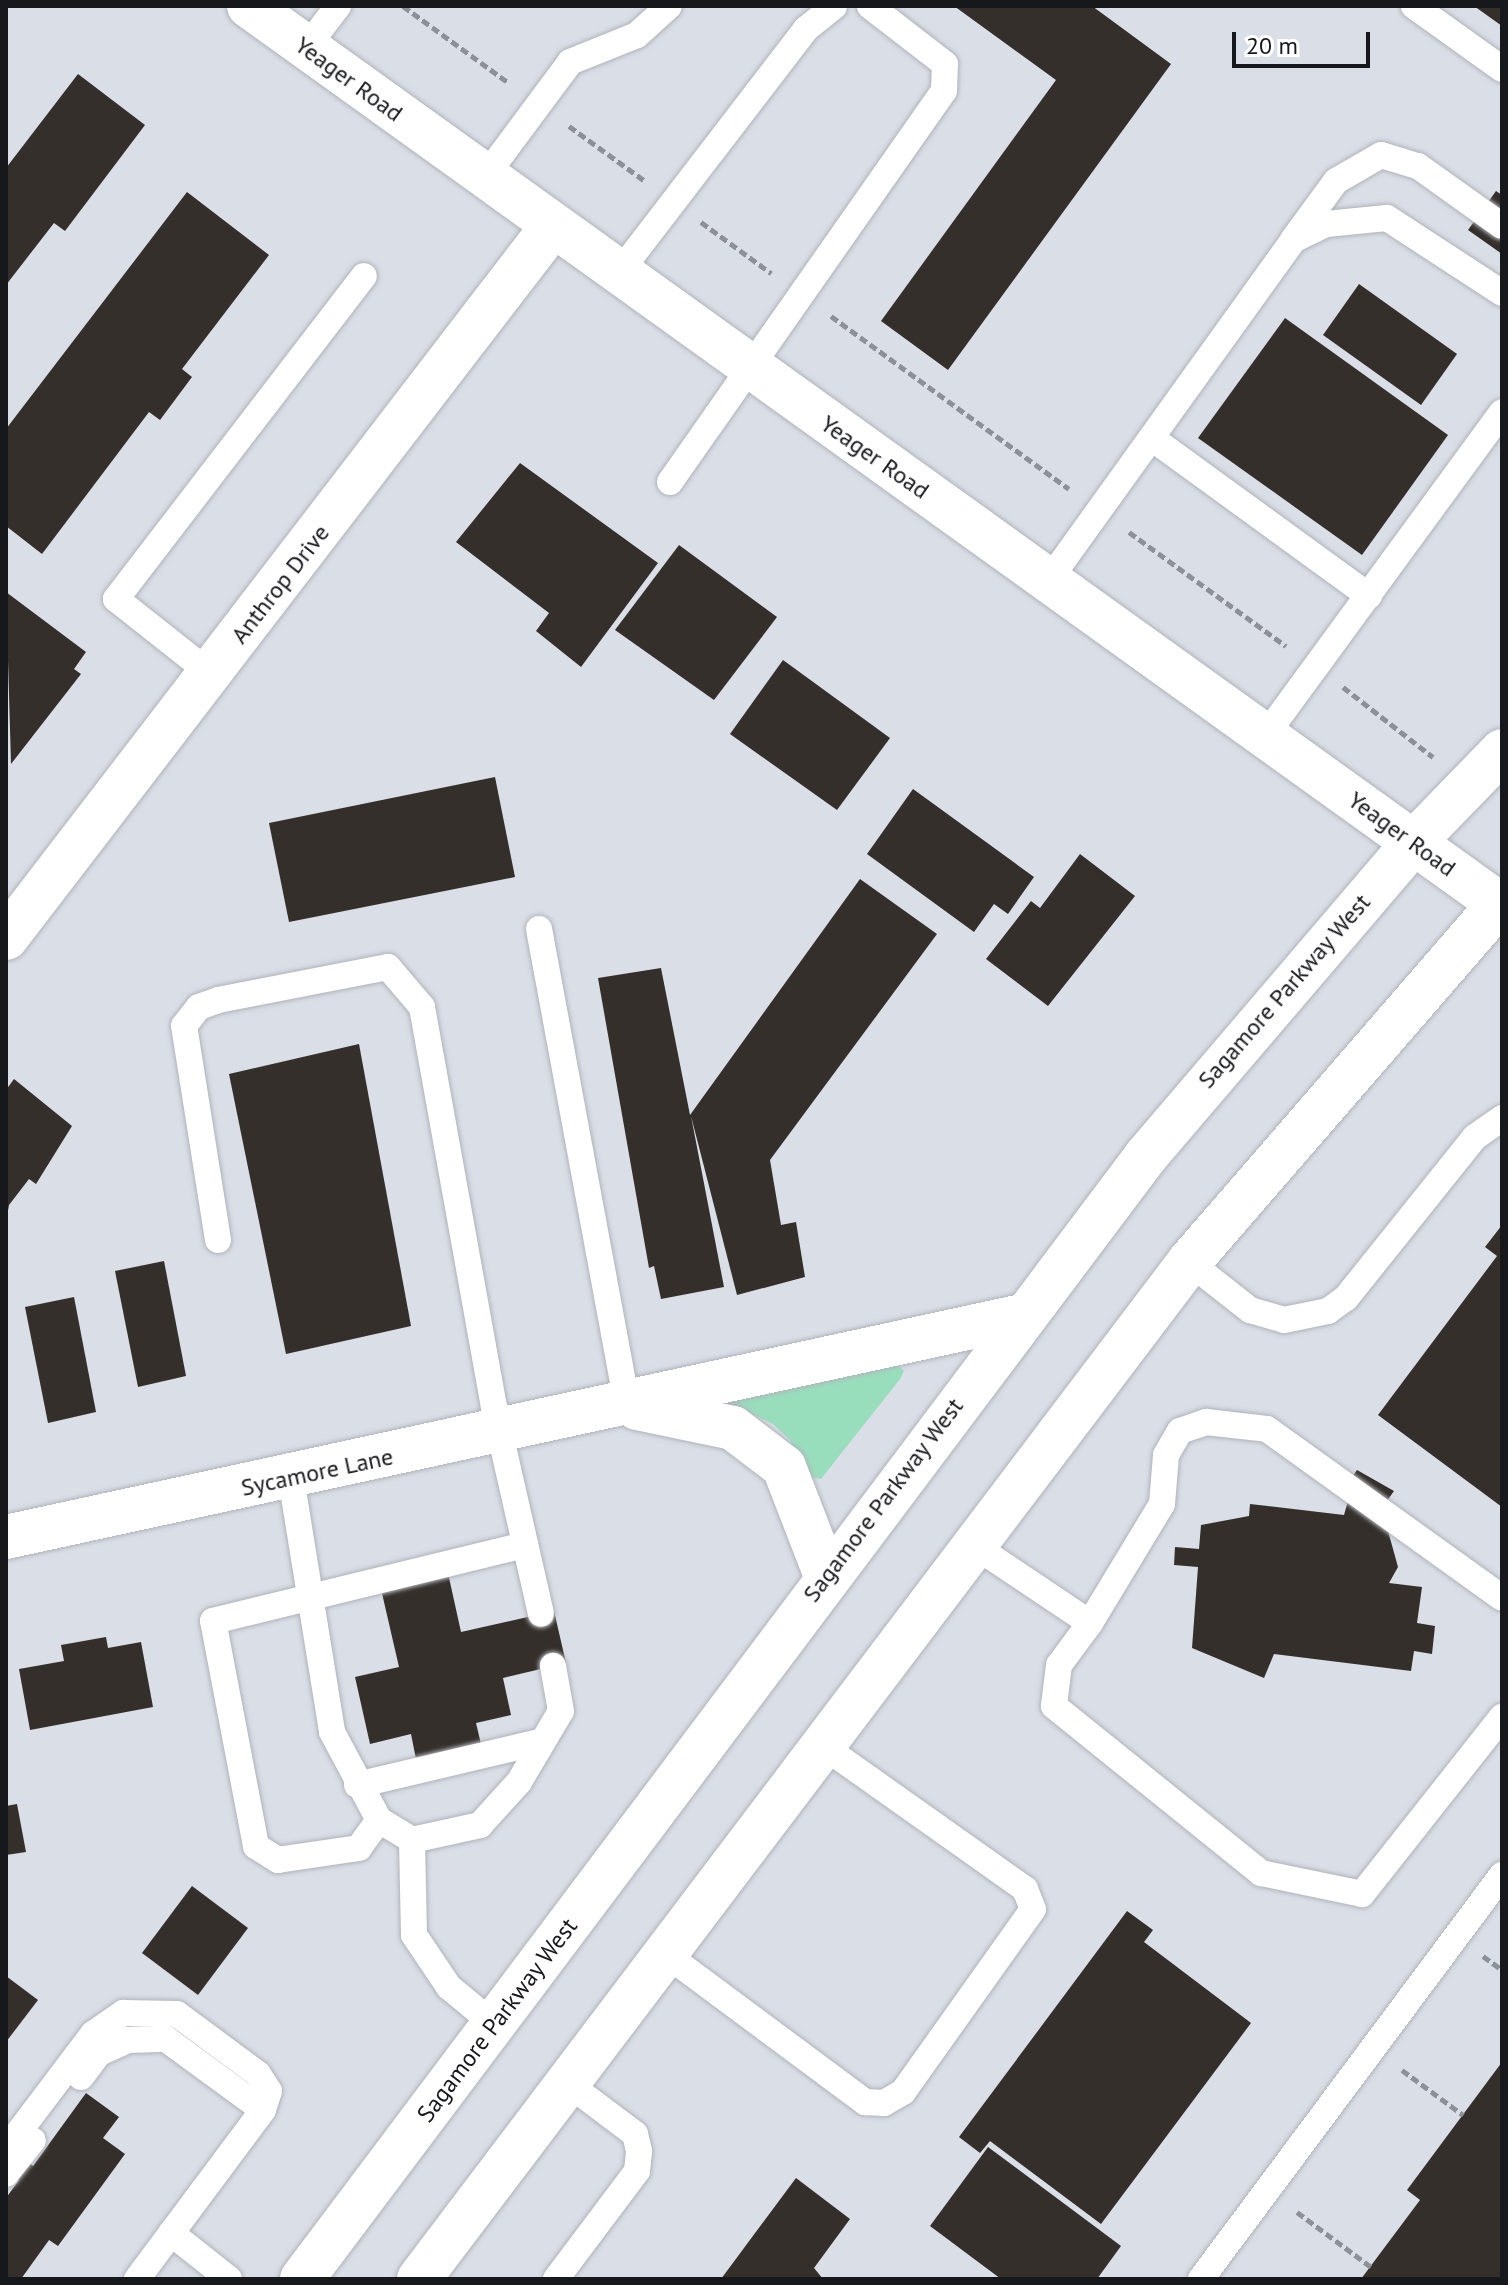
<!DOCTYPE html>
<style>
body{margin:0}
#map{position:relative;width:1508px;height:2285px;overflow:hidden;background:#dadee6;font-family:"PT Sans",sans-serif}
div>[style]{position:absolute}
.green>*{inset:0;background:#99debc}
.building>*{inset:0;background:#342f2a}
.path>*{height:5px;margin-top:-2.5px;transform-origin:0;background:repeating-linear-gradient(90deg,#8d9096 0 8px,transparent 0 12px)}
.roads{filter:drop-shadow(0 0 2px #b0b3bb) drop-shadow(0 0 2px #b0b3bb)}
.service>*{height:26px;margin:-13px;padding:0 13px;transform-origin:13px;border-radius:13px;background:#fff}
.minor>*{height:44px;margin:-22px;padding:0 22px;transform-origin:22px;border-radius:22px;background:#fff}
.tertiary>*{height:44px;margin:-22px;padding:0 22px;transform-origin:22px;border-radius:22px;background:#fff}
.trunk>*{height:44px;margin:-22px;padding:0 22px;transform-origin:22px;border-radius:22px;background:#fff}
span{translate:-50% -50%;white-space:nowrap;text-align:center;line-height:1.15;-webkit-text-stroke:8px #fff;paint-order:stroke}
.street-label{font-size:24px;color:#17181b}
.frame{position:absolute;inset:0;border:8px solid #17181b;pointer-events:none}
.scale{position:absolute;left:1232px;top:32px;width:138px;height:36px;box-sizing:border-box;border:4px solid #17181b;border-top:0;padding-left:10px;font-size:24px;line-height:28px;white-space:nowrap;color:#17181b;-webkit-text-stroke:6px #fff;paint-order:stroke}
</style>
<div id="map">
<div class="green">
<i style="clip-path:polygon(895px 1363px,904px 1371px,900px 1379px,821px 1479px,807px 1476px,790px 1440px,773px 1424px,726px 1401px)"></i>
</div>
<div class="building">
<i style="clip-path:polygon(954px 6px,1092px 6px,1171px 64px,948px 370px,881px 321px,1056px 80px)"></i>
<i style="clip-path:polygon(1474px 6px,1502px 6px,1502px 26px)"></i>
<i style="clip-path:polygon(78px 74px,145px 125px,65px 231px,54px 223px,6px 285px,6px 168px)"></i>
<i style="clip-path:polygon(1496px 191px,1502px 195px,1502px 254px,1468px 230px)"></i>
<i style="clip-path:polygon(187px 192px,269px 255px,182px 369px,192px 377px,160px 420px,149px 412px,42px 554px,6px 526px,6px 429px)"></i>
<i style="clip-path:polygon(1359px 284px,1457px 354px,1421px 405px,1323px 335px)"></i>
<i style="clip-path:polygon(1285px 318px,1448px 435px,1362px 555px,1198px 438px)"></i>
<i style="clip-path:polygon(520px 463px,658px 563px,581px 667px,536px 631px,549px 613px,456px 542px)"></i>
<i style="clip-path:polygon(679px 545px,777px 617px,714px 700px,615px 630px)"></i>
<i style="clip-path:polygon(6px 592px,86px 652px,74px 669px,81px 674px,11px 764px)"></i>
<i style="clip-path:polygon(783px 660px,890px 738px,837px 810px,730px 734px)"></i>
<i style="clip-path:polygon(495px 777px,515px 877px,289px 922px,269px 823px)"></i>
<i style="clip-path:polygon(913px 789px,1034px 877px,1008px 914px,994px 904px,974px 932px,867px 854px)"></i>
<i style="clip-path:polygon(1080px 854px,1135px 896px,1048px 1006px,986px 959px,1031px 901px,1040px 908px)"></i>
<i style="clip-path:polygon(860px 879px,937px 934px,770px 1160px,781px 1225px,796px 1222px,805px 1277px,737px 1295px,691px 1116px,724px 1287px,661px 1299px,654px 1266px,649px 1268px,598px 978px,661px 968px,690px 1115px)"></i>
<i style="clip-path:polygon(359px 1044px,411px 1326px,286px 1354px,229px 1074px)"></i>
<i style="clip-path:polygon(14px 1079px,72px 1126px,36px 1184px,29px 1179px,9px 1205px,6px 1222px,6px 1090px)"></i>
<i style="clip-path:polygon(1502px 1225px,1502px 1507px,1378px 1415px,1497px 1256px,1485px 1247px)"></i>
<i style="clip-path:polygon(164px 1261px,186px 1376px,138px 1387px,115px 1271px)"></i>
<i style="clip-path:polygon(74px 1297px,96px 1412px,48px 1423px,25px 1307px)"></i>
<i style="clip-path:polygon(1357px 1470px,1394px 1491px,1375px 1518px,1385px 1520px,1398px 1567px,1389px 1583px,1422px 1587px,1417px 1623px,1435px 1626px,1432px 1654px,1414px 1651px,1411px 1671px,1274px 1654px,1264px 1678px,1192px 1648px,1198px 1567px,1174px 1565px,1175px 1547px,1199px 1549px,1201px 1525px,1249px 1516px,1250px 1504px,1344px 1515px,1350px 1494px,1343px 1489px)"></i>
<i style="clip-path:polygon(448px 1573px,461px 1632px,554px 1611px,566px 1663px,503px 1678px,511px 1715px,476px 1723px,481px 1744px,416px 1759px,411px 1734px,370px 1744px,355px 1677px,399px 1667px,381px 1589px)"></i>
<i style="clip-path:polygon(106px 1637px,108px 1648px,141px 1642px,153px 1707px,30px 1730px,19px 1669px,64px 1661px,61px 1645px)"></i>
<i style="clip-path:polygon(17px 1804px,26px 1852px,6px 1855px,6px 1806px)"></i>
<i style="clip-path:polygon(192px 1886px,248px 1928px,198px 1995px,142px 1953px)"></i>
<i style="clip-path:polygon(1127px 1911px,1153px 1930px,1144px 1942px,1251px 2023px,1101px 2224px,990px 2141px,980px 2153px,959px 2137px)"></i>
<i style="clip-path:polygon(6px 1976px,38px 2000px,6px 2042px)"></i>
<i style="clip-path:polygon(1502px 2062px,1502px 2279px,1361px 2279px,1420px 2200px,1407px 2190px)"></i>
<i style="clip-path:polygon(86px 2093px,119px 2117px,103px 2138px,125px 2154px,58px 2246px,49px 2240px,21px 2279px,6px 2279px,6px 2198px,19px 2180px,15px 2174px,25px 2160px,33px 2166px)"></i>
<i style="clip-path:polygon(988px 2147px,1121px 2246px,1097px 2279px,1001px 2279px,930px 2226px)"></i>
<i style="clip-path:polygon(796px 2178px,850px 2219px,814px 2268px,823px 2279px,721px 2279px)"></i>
</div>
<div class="path">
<i style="left:403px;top:6px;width:131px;rotate:36deg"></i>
<i style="left:569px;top:126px;width:94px;rotate:35.9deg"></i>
<i style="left:701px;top:222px;width:87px;rotate:36.1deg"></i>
<i style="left:831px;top:316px;width:294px;rotate:36deg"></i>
<i style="left:1129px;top:532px;width:194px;rotate:36deg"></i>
<i style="left:1343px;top:687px;width:114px;rotate:37.9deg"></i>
<i style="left:1483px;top:1956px;width:24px;rotate:36deg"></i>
<i style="left:1402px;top:2070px;width:76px;rotate:36.4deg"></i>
<i style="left:1297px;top:2212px;width:92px;rotate:36.6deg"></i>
</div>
<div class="roads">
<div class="service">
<i style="left:1414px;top:6px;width:108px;rotate:35.6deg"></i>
<i style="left:306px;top:48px;width:53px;rotate:-52.7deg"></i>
<i style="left:484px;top:178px;width:144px;rotate:-53.4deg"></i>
<i style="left:570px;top:62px;width:72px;rotate:-21.9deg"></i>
<i style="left:637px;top:35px;width:43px;rotate:-42.2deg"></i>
<i style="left:1295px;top:237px;width:69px;rotate:-53.8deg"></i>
<i style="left:1336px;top:181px;width:52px;rotate:-30deg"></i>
<i style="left:1381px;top:155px;width:39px;rotate:17deg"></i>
<i style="left:1418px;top:166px;width:103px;rotate:35.5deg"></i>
<i style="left:618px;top:274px;width:309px;rotate:-52.5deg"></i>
<i style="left:806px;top:29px;width:36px;rotate:-39deg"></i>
<i style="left:1153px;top:439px;width:267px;rotate:36deg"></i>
<i style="left:670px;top:482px;width:477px;rotate:-55deg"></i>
<i style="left:944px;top:91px;width:27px;rotate:-88deg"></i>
<i style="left:945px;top:64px;width:95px;rotate:-142.3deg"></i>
<i style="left:1049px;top:580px;width:418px;rotate:-54.3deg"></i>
<i style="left:1293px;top:240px;width:37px;rotate:-26deg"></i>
<i style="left:1326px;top:224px;width:61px;rotate:-5.6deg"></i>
<i style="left:1387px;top:218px;width:137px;rotate:33.1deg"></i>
<i style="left:211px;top:674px;width:121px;rotate:-141.7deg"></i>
<i style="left:116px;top:599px;width:407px;rotate:-52.5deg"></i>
<i style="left:1265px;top:736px;width:401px;rotate:-53.8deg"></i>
<i style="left:539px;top:929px;width:485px;rotate:79.5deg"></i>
<i style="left:218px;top:1240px;width:217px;rotate:-99deg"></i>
<i style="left:184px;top:1026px;width:24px;rotate:-52deg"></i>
<i style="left:199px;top:1007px;width:20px;rotate:-20deg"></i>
<i style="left:218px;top:1000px;width:173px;rotate:-11deg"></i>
<i style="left:388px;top:967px;width:52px;rotate:49.6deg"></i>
<i style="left:422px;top:1007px;width:406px;rotate:79.8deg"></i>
<i style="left:494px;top:1407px;width:212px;rotate:77.2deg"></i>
<i style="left:1189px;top:1262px;width:78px;rotate:38.2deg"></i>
<i style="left:1250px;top:1310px;width:35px;rotate:16deg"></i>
<i style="left:1284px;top:1320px;width:45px;rotate:-11.6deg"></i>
<i style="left:1328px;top:1311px;width:22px;rotate:-36deg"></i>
<i style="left:1346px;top:1298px;width:206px;rotate:-51.3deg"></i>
<i style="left:1475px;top:1137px;width:33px;rotate:-35deg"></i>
<i style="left:291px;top:1478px;width:257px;rotate:80.8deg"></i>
<i style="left:332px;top:1732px;width:100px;rotate:61.9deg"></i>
<i style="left:379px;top:1820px;width:39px;rotate:31deg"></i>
<i style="left:412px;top:1840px;width:70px;rotate:-12.4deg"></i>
<i style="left:480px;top:1825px;width:58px;rotate:-47.8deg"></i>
<i style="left:519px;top:1782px;width:82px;rotate:-59.4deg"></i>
<i style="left:561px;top:1711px;width:46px;rotate:-100.1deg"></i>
<i style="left:972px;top:1544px;width:142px;rotate:33.8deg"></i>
<i style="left:1090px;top:1623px;width:52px;rotate:126.4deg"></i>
<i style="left:1059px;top:1665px;width:41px;rotate:97deg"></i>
<i style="left:1054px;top:1706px;width:266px;rotate:38.9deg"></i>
<i style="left:1261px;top:1873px;width:103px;rotate:11.7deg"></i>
<i style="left:1362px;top:1894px;width:226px;rotate:-51.7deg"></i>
<i style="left:1090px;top:1623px;width:139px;rotate:-58.8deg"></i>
<i style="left:1162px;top:1504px;width:49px;rotate:-85.3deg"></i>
<i style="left:1166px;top:1455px;width:28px;rotate:-60deg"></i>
<i style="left:1180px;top:1431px;width:28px;rotate:-19deg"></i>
<i style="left:1206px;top:1422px;width:61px;rotate:6.5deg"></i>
<i style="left:1267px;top:1429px;width:289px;rotate:35.7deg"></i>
<i style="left:357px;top:1785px;width:191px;rotate:-13.3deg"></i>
<i style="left:379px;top:1820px;width:34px;rotate:126deg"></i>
<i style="left:359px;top:1848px;width:82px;rotate:171.6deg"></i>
<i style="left:278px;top:1860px;width:26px;rotate:-148deg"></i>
<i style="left:256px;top:1846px;width:229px;rotate:-100.8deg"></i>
<i style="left:213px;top:1621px;width:321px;rotate:-13.7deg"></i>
<i style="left:412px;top:1840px;width:95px;rotate:88.8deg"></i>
<i style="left:414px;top:1935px;width:63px;rotate:56.1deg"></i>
<i style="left:449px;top:1987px;width:60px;rotate:39.6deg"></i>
<i style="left:667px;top:1955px;width:247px;rotate:36.6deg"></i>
<i style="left:865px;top:2102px;width:19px;rotate:3deg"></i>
<i style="left:884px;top:2103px;width:22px;rotate:-30deg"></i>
<i style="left:903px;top:2092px;width:224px;rotate:-54.6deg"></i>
<i style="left:1033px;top:1909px;width:22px;rotate:-112deg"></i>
<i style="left:1025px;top:1889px;width:247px;rotate:-144.7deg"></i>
<i style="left:81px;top:2077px;width:30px;rotate:-53deg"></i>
<i style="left:99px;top:2053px;width:32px;rotate:-24deg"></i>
<i style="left:128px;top:2040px;width:38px;rotate:-2deg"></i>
<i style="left:166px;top:2039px;width:120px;rotate:36.2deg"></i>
<i style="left:6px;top:2149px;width:144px;rotate:-52.9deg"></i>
<i style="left:93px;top:2034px;width:37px;rotate:-35deg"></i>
<i style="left:123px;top:2013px;width:54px;rotate:1.1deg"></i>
<i style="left:177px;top:2014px;width:101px;rotate:36.5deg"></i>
<i style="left:258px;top:2074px;width:20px;rotate:57deg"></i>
<i style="left:269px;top:2091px;width:20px;rotate:108deg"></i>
<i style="left:263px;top:2110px;width:211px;rotate:126.7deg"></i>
<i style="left:6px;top:2174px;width:43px;rotate:-51.5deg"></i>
<i style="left:171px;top:2233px;width:74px;rotate:38.4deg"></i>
<i style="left:556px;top:2279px;width:135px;rotate:-53.1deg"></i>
<i style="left:637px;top:2171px;width:20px;rotate:-84deg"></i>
<i style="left:639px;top:2151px;width:17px;rotate:-103deg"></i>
<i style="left:635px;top:2134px;width:85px;rotate:-143.1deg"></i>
<i style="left:1201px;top:2279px;width:504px;rotate:-53.31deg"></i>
</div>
<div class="minor">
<i style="left:6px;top:938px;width:895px;rotate:-52.49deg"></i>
<i style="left:637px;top:1408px;width:98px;rotate:11.8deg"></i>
<i style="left:733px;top:1428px;width:64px;rotate:37.4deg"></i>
<i style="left:784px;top:1467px;width:117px;rotate:68.9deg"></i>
<i style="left:6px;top:1537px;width:1040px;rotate:-12.27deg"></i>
</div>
<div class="tertiary">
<i style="left:249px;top:6px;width:1543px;rotate:35.69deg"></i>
</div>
<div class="trunk">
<i style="left:302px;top:2279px;width:1405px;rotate:-53.07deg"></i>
<i style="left:1146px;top:1156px;width:411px;rotate:-49.5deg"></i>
<i style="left:1413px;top:843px;width:128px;rotate:-45.9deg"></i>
<i style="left:419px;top:2279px;width:1276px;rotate:-52.87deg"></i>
<i style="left:1189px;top:1262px;width:478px;rotate:-49.1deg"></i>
</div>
</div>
<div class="street-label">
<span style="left:349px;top:79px;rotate:36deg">Yeager Road</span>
<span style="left:875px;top:457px;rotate:35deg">Yeager Road</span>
<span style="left:280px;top:584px;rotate:-52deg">Anthrop Drive</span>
<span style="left:1402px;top:834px;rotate:36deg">Yeager Road</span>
<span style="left:1284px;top:991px;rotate:-49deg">Sagamore Parkway West</span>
<span style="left:317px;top:1472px;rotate:-12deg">Sycamore Lane</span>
<span style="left:883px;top:1500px;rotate:-53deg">Sagamore Parkway West</span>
<span style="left:497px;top:2020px;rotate:-53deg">Sagamore Parkway West</span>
</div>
<div class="frame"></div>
<div class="scale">20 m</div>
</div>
